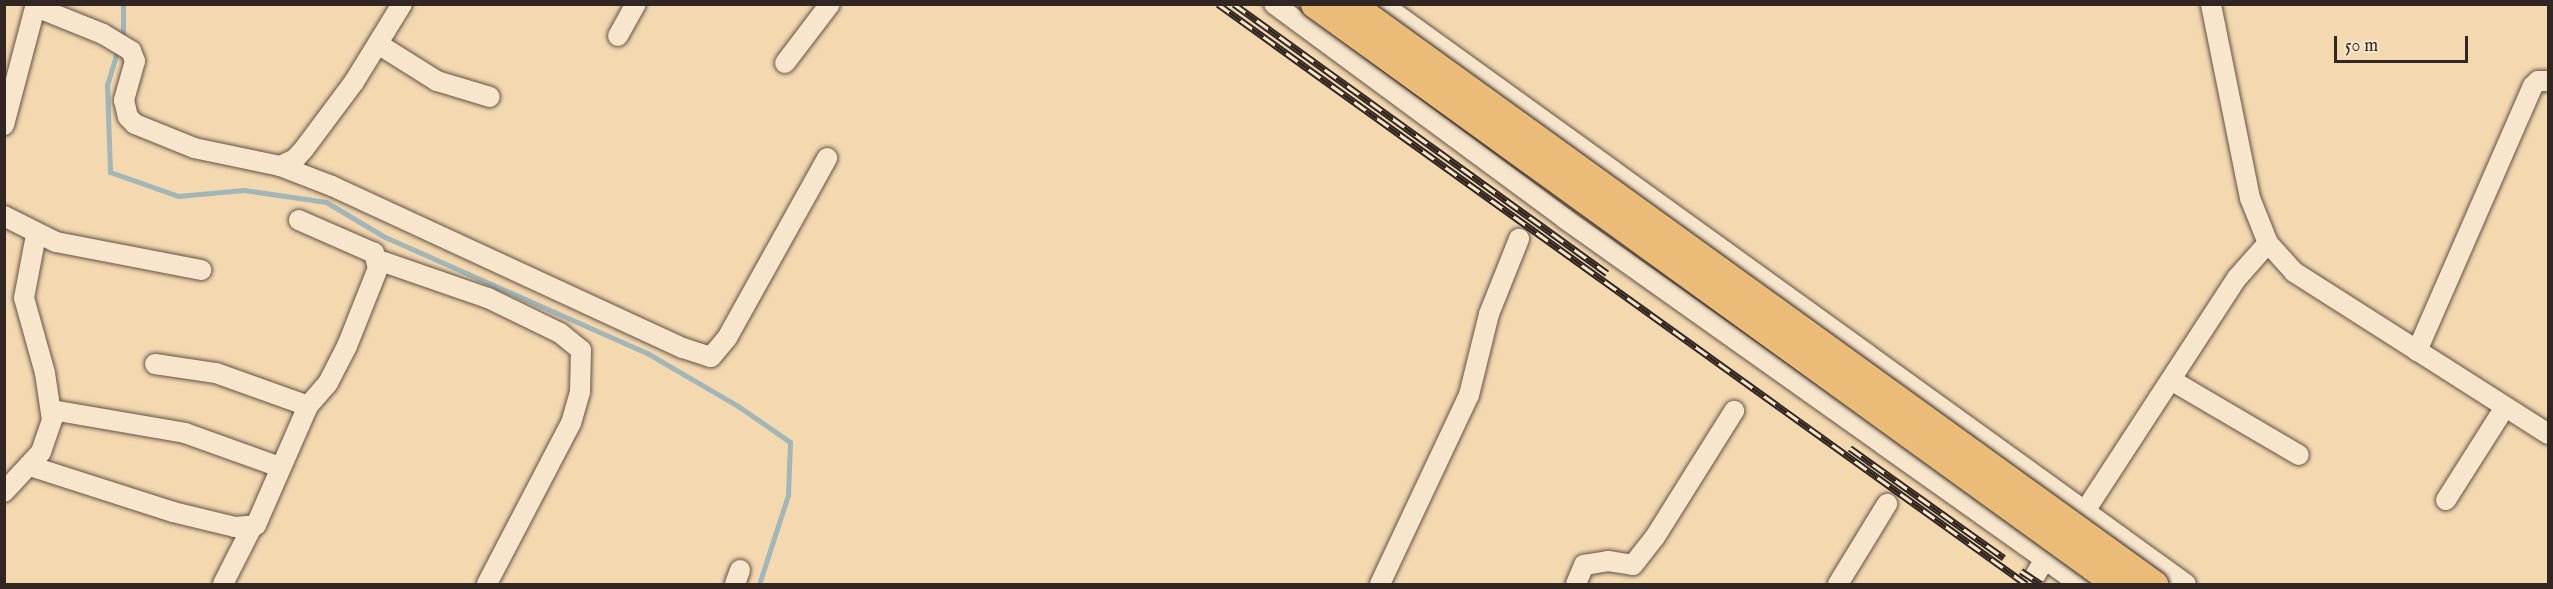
<!DOCTYPE html>
<style>
body{margin:0}
#map{position:relative;width:2553px;height:589px;overflow:hidden;background:#f4d8b0;font-family:"IM FELL English",serif}
div>[style]{position:absolute}
.stream>*{height:5px;margin:-2.5px;padding:0 2.5px;transform-origin:2.5px;border-radius:2.5px;background:#a2b6b7}
.roads{filter:drop-shadow(0 0 2px #625246) drop-shadow(0 0 2px #625246)}
.minor>*{height:20px;margin:-10px;padding:0 10px;transform-origin:10px;border-radius:10px;background:#f8e6cc}
.rail>*{height:7px;margin-top:-3.5px;transform-origin:0;background:repeating-linear-gradient(90deg,#f8e6cc 0 14px,#322622 0 28px);box-sizing:border-box;border-block:2px solid #322622}
.bridges{filter:drop-shadow(0 0 2px #322622) drop-shadow(0 0 2px #322622)}
.highway-bridge>*{height:27px;margin:-13.5px;padding:0 13.5px;transform-origin:13.5px;border-radius:13.5px;background:#eabc78}
span{translate:-50% -50%;white-space:nowrap;text-align:center;line-height:1.15;-webkit-text-stroke:6px #f8e6cc;paint-order:stroke}
.frame{position:absolute;inset:0;border:6px solid #322622;pointer-events:none}
.scale{position:absolute;left:2334px;top:36px;width:134px;height:27px;box-sizing:border-box;border:3px solid #322622;border-top:0;padding-left:8px;font-size:18px;line-height:21px;white-space:nowrap;color:#322622;-webkit-text-stroke:4px #f8e6cc;paint-order:stroke}
</style>
<div id="map">
<div class="stream">
<i style="left:123px;top:4px;width:28px;rotate:90deg"></i>
<i style="left:123px;top:32px;width:55px;rotate:106.8deg"></i>
<i style="left:107px;top:85px;width:87px;rotate:88deg"></i>
<i style="left:110px;top:172px;width:72px;rotate:19.4deg"></i>
<i style="left:178px;top:196px;width:66px;rotate:-5.2deg"></i>
<i style="left:244px;top:190px;width:83px;rotate:8.3deg"></i>
<i style="left:326px;top:202px;width:69px;rotate:30.7deg"></i>
<i style="left:385px;top:237px;width:287px;rotate:23.9deg"></i>
<i style="left:647px;top:353px;width:105px;rotate:30.2deg"></i>
<i style="left:738px;top:406px;width:63px;rotate:34.7deg"></i>
<i style="left:790px;top:442px;width:53px;rotate:92.2deg"></i>
<i style="left:788px;top:495px;width:94px;rotate:108deg"></i>
</div>
<div class="roads">
<div class="minor">
<i style="left:1274px;top:4px;width:360px;rotate:36.4deg"></i>
<i style="left:1564px;top:218px;width:633px;rotate:35.35deg"></i>
<i style="left:1382px;top:4px;width:991px;rotate:35.81deg"></i>
<i style="left:36px;top:7px;width:72px;rotate:21.9deg"></i>
<i style="left:103px;top:34px;width:33px;rotate:31deg"></i>
<i style="left:131px;top:51px;width:11px;rotate:68deg"></i>
<i style="left:135px;top:61px;width:41px;rotate:105.8deg"></i>
<i style="left:124px;top:100px;width:17px;rotate:77deg"></i>
<i style="left:128px;top:117px;width:10px;rotate:45deg"></i>
<i style="left:135px;top:124px;width:64px;rotate:22.1deg"></i>
<i style="left:194px;top:148px;width:88px;rotate:11.8deg"></i>
<i style="left:280px;top:166px;width:17px;rotate:-25deg"></i>
<i style="left:295px;top:159px;width:13px;rotate:-48deg"></i>
<i style="left:304px;top:149px;width:84px;rotate:-53.3deg"></i>
<i style="left:354px;top:82px;width:92px;rotate:-58.4deg"></i>
<i style="left:618px;top:36px;width:37px;rotate:-61deg"></i>
<i style="left:378px;top:44px;width:70px;rotate:32.1deg"></i>
<i style="left:437px;top:81px;width:55px;rotate:16.8deg"></i>
<i style="left:785px;top:63px;width:74px;rotate:-52.7deg"></i>
<i style="left:4px;top:125px;width:125px;rotate:-75.2deg"></i>
<i style="left:280px;top:166px;width:56px;rotate:21deg"></i>
<i style="left:332px;top:186px;width:387px;rotate:24.8deg"></i>
<i style="left:683px;top:348px;width:29px;rotate:18deg"></i>
<i style="left:711px;top:357px;width:25px;rotate:-50deg"></i>
<i style="left:727px;top:338px;width:206px;rotate:-60.9deg"></i>
<i style="left:4px;top:216px;width:58px;rotate:26.6deg"></i>
<i style="left:56px;top:242px;width:148px;rotate:10.9deg"></i>
<i style="left:2268px;top:243px;width:39px;rotate:48deg"></i>
<i style="left:2294px;top:272px;width:301px;rotate:32.5deg"></i>
<i style="left:378px;top:260px;width:116px;rotate:19.1deg"></i>
<i style="left:488px;top:298px;width:80px;rotate:25.9deg"></i>
<i style="left:560px;top:333px;width:27px;rotate:39deg"></i>
<i style="left:581px;top:350px;width:42px;rotate:91.4deg"></i>
<i style="left:580px;top:392px;width:32px;rotate:106deg"></i>
<i style="left:571px;top:423px;width:182px;rotate:117.6deg"></i>
<i style="left:2417px;top:351px;width:289px;rotate:-66.4deg"></i>
<i style="left:2533px;top:86px;width:7px;rotate:-45deg"></i>
<i style="left:2538px;top:81px;width:10px"></i>
<i style="left:155px;top:364px;width:62px;rotate:8.4deg"></i>
<i style="left:216px;top:373px;width:98px;rotate:19.7deg"></i>
<i style="left:2171px;top:380px;width:148px;rotate:30.4deg"></i>
<i style="left:52px;top:410px;width:135px;rotate:9.8deg"></i>
<i style="left:185px;top:433px;width:101px;rotate:19.7deg"></i>
<i style="left:30px;top:466px;width:150px;rotate:17.8deg"></i>
<i style="left:173px;top:512px;width:64px;rotate:13.6deg"></i>
<i style="left:235px;top:527px;width:21px;rotate:-5deg"></i>
<i style="left:256px;top:525px;width:130px;rotate:-66.4deg"></i>
<i style="left:308px;top:406px;width:30px;rotate:-49deg"></i>
<i style="left:328px;top:383px;width:42px;rotate:-62.8deg"></i>
<i style="left:347px;top:346px;width:84px;rotate:-68.3deg"></i>
<i style="left:378px;top:268px;width:16px;rotate:-105deg"></i>
<i style="left:374px;top:253px;width:82px;rotate:-156.3deg"></i>
<i style="left:4px;top:492px;width:54px;rotate:-47.2deg"></i>
<i style="left:41px;top:452px;width:34px;rotate:-71deg"></i>
<i style="left:52px;top:420px;width:48px;rotate:-98.5deg"></i>
<i style="left:45px;top:373px;width:78px;rotate:-105.6deg"></i>
<i style="left:24px;top:298px;width:64px;rotate:-79.2deg"></i>
<i style="left:2446px;top:500px;width:110px;rotate:-57.6deg"></i>
<i style="left:2085px;top:511px;width:278px;rotate:-56.9deg"></i>
<i style="left:2237px;top:278px;width:47px;rotate:-48.5deg"></i>
<i style="left:2268px;top:243px;width:48px;rotate:-111.8deg"></i>
<i style="left:2250px;top:198px;width:198px;rotate:-101.4deg"></i>
<i style="left:223px;top:584px;width:64px;rotate:-63deg"></i>
<i style="left:735px;top:584px;width:15px;rotate:-70deg"></i>
<i style="left:1380px;top:584px;width:209px;rotate:-64.8deg"></i>
<i style="left:1469px;top:395px;width:83px;rotate:-76.1deg"></i>
<i style="left:1489px;top:314px;width:81px;rotate:-68.2deg"></i>
<i style="left:1576px;top:584px;width:21px;rotate:-67deg"></i>
<i style="left:1584px;top:565px;width:24px;rotate:-9deg"></i>
<i style="left:1608px;top:561px;width:25px;rotate:9deg"></i>
<i style="left:1633px;top:565px;width:36px;rotate:-52deg"></i>
<i style="left:1655px;top:537px;width:149px;rotate:-57.9deg"></i>
<i style="left:1838px;top:584px;width:94px;rotate:-58.5deg"></i>
<i style="left:2030px;top:584px;width:29px;rotate:-59deg"></i>
</div>
</div>
<div class="rail">
<i style="left:1218px;top:4px;width:995px;rotate:35.67deg"></i>
<i style="left:1234px;top:4px;width:460px;rotate:35.8deg"></i>
<i style="left:1850px;top:448px;width:189px;rotate:35.5deg"></i>
<i style="left:2021px;top:571px;width:24px;rotate:33deg"></i>
</div>
<div class="bridges">
<div class="highway-bridge">
<i style="left:1314px;top:4px;width:990px;rotate:35.87deg"></i>
<i style="left:1351px;top:4px;width:991px;rotate:35.84deg"></i>
</div>
</div>
<div class="frame"></div>
<div class="scale">50 m</div>
</div>
